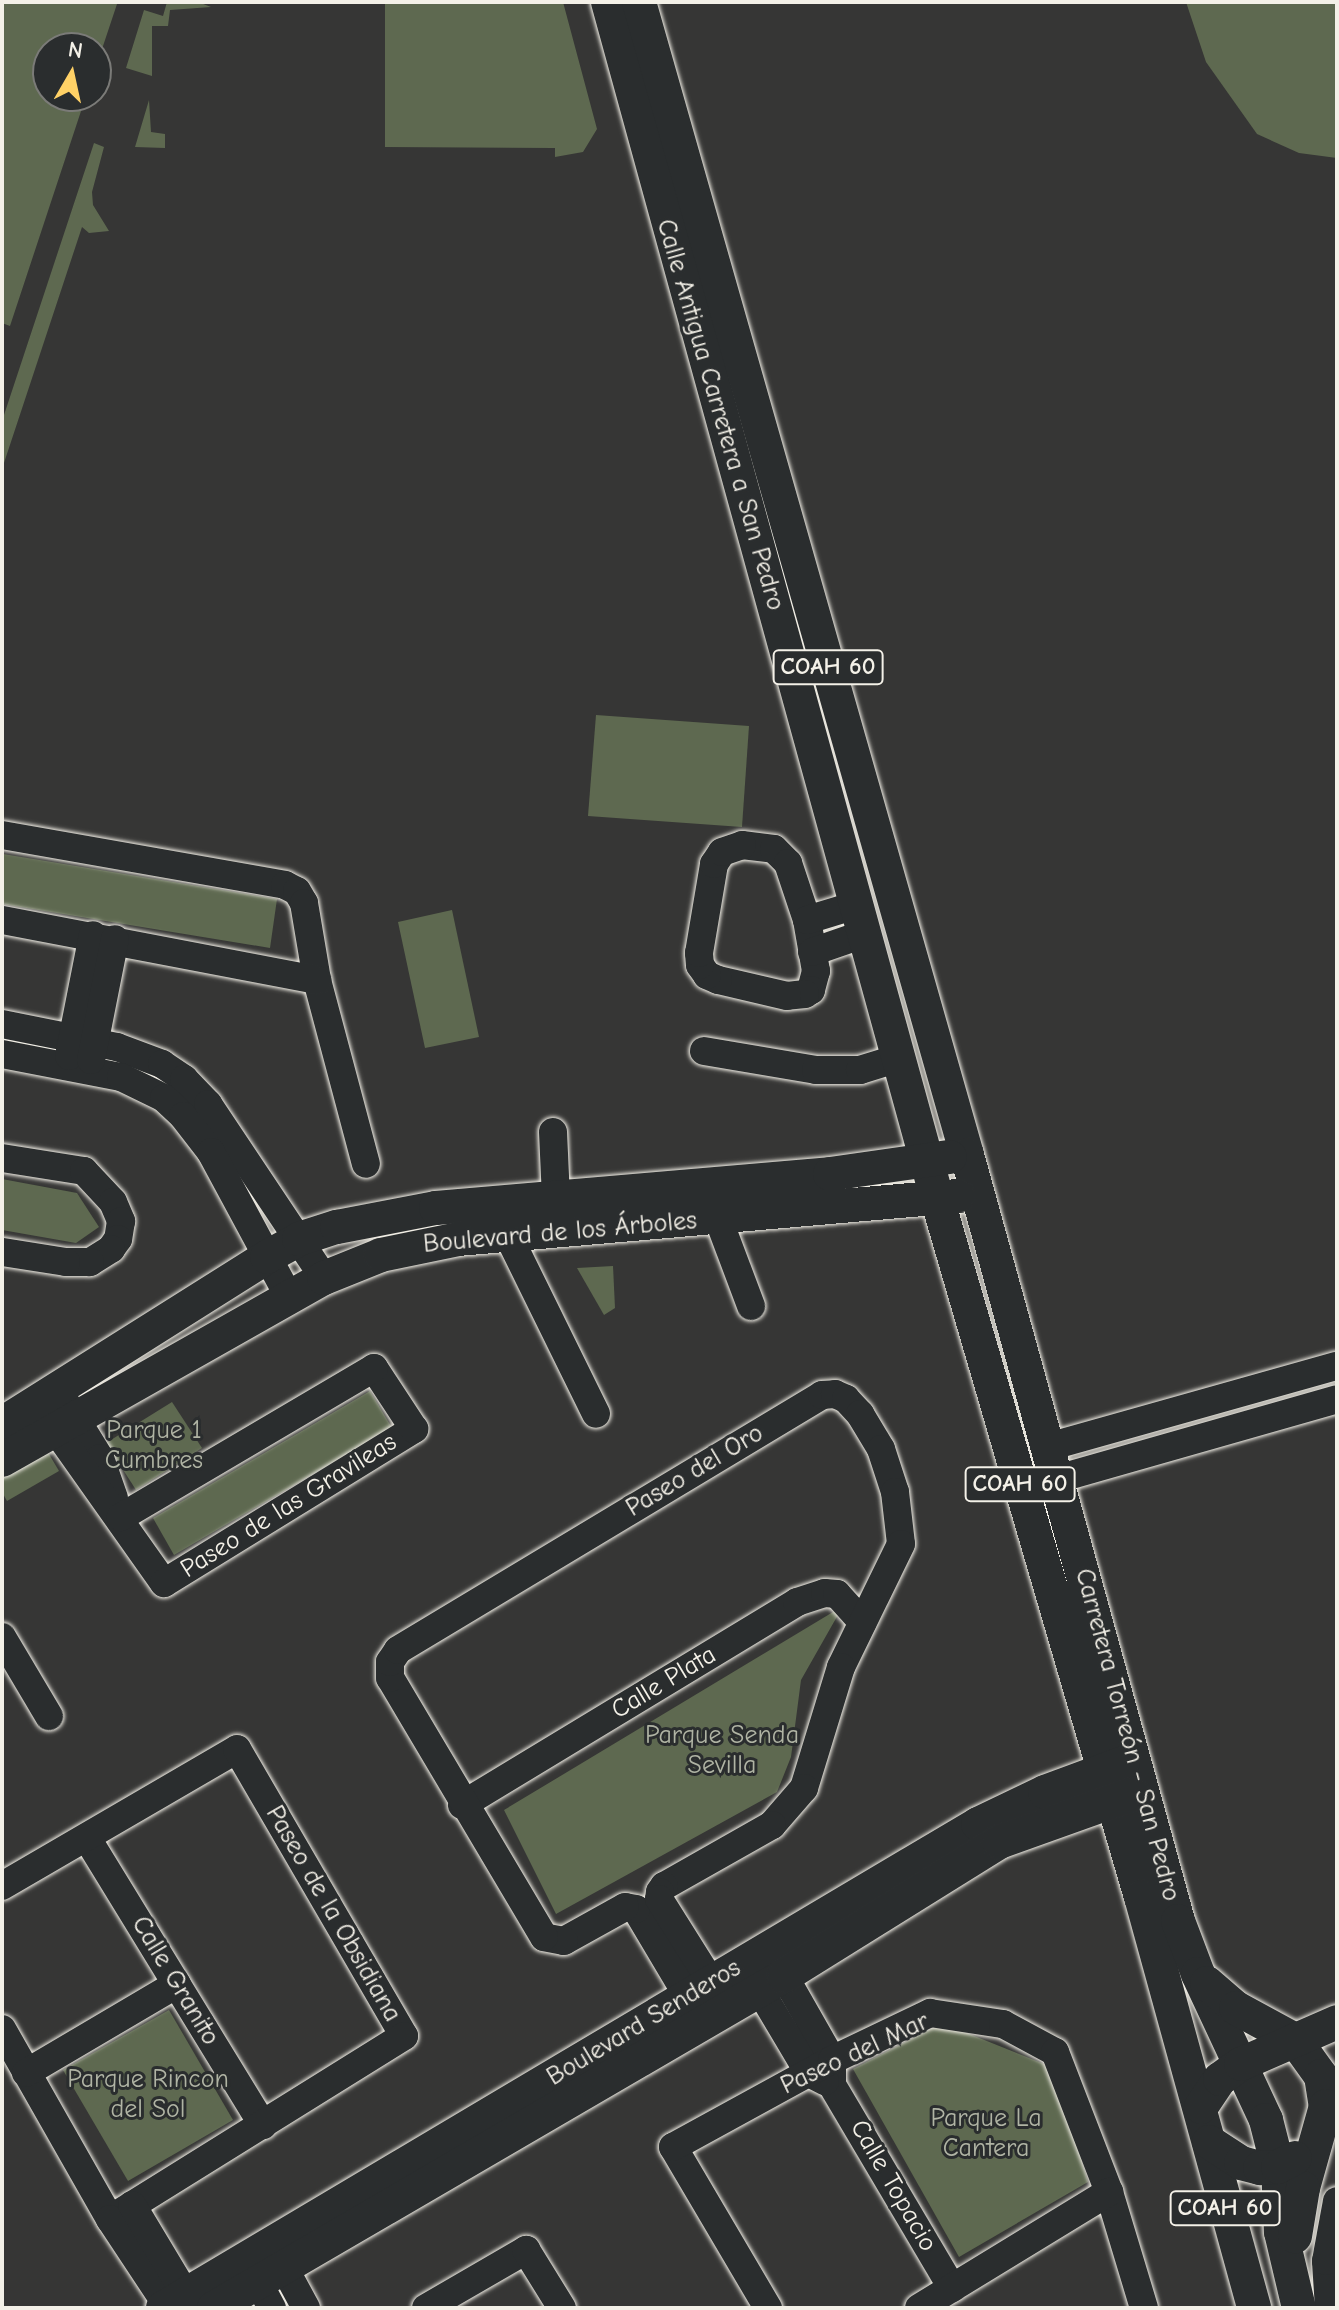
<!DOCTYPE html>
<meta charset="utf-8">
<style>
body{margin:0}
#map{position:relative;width:1339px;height:2310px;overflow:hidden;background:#363635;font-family:"Comic Neue",sans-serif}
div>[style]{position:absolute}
.green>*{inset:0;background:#5e6950}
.roads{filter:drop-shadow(0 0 2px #f4f1e8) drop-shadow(0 0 2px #f4f1e8)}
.minor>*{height:28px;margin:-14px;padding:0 14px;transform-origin:14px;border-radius:14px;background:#2a2d2e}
.major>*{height:34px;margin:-17px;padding:0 17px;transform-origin:17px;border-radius:17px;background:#2a2d2e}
span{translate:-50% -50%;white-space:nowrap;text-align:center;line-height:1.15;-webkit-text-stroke:6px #2a2d2e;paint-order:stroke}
.shield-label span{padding:2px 6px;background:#2a2d2e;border:2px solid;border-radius:6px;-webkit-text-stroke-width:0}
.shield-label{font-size:24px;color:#f4f1e8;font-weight:700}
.street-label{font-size:26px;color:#f4f1e8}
.park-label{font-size:26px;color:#b0b4a4}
.frame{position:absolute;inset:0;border:4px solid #f4f1e8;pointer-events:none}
.north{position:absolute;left:32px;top:32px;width:80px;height:80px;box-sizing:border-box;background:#2a2d2e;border:2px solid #7b7b78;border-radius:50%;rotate:9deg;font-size:22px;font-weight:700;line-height:32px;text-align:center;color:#f4f1e8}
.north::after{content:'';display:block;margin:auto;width:28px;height:36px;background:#ffd166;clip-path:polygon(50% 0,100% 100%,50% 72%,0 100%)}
</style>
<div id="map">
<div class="green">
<i style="clip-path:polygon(2px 2px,117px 4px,96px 67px,96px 48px,48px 48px,48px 96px,86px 96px,10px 326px,2px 323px)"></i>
<i style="clip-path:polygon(167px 2px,198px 2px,211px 7px,170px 10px,168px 26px,152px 26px,152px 76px,126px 68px,144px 10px,163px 16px)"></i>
<i style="clip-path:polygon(541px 2px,563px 2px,597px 129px,583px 152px,555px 157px,555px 148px,385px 147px,385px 3px)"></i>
<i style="clip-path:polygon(1186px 2px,1337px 2px,1337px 158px,1299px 153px,1257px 134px,1206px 62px)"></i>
<i style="clip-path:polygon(149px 100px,151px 132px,165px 134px,165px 148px,135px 147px)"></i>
<i style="clip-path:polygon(94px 143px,104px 147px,92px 192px,93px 205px,109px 231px,89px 233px,82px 227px,2px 469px,2px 421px)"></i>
<i style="clip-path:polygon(596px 715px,749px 726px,742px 827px,588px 816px)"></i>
<i style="clip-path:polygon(3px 854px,277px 899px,270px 948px,2px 904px)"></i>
<i style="clip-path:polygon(452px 910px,479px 1037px,425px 1048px,398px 922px)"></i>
<i style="clip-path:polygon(2px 1179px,77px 1193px,99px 1227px,76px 1243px,2px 1230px)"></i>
<i style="clip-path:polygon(613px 1266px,615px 1308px,604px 1315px,577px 1268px)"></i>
<i style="clip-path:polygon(370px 1391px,392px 1428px,174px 1555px,153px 1518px)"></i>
<i style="clip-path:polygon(172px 1402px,202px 1448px,136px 1490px,106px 1443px)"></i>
<i style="clip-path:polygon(46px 1449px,59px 1471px,7px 1501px,2px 1492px,2px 1475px)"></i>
<i style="clip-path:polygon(843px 1606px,801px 1680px,791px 1757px,777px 1792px,556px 1914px,504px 1810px)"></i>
<i style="clip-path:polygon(169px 2010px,233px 2120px,128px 2181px,63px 2070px)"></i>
<i style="clip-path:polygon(942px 2023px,1054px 2068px,1088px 2182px,959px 2257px,853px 2069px)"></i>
</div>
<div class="roads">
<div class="minor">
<i style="left:2px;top:835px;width:287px;rotate:10deg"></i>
<i style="left:285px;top:885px;width:13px;rotate:27deg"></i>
<i style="left:297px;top:891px;width:14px;rotate:60deg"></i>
<i style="left:304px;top:903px;width:78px;rotate:80.4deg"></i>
<i style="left:317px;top:980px;width:190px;rotate:75.1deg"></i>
<i style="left:742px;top:845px;width:32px;rotate:7deg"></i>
<i style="left:774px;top:849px;width:20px;rotate:45deg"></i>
<i style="left:788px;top:863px;width:60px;rotate:71.6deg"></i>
<i style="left:807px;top:920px;width:52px;rotate:80deg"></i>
<i style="left:816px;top:971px;width:20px;rotate:105deg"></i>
<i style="left:811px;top:990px;width:7px;rotate:146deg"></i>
<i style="left:805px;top:994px;width:18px;rotate:174deg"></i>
<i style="left:787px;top:996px;width:71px;rotate:-166.9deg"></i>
<i style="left:718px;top:980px;width:12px;rotate:-156deg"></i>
<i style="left:707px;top:975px;width:12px;rotate:-125deg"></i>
<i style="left:700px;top:965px;width:12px;rotate:-95deg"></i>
<i style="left:699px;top:953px;width:90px;rotate:-80.4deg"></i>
<i style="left:714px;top:864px;width:14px;rotate:-56deg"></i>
<i style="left:722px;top:852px;width:21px;rotate:-19deg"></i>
<i style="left:2px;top:920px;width:321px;rotate:10.8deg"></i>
<i style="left:807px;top:920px;width:51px;rotate:-17deg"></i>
<i style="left:812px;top:952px;width:55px;rotate:-19.1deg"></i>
<i style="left:2px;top:1024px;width:117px;rotate:11.3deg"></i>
<i style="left:117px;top:1047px;width:48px;rotate:20.7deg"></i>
<i style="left:162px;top:1064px;width:27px;rotate:34deg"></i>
<i style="left:184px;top:1079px;width:35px;rotate:46deg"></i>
<i style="left:208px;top:1104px;width:209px;rotate:56.3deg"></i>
<i style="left:704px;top:1051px;width:114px;rotate:9.6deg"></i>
<i style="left:816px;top:1070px;width:44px"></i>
<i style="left:860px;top:1070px;width:41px;rotate:-17.1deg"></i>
<i style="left:2px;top:1054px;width:121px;rotate:10.9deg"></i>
<i style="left:121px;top:1077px;width:48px;rotate:26deg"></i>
<i style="left:164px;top:1098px;width:26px;rotate:43deg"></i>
<i style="left:183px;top:1116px;width:46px;rotate:52.1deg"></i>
<i style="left:211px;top:1152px;width:167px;rotate:61.7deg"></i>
<i style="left:69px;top:1056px;width:123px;rotate:-78.8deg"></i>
<i style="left:91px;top:1060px;width:123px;rotate:-78.8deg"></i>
<i style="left:553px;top:1132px;width:87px;rotate:87.4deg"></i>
<i style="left:2px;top:1158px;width:83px;rotate:9deg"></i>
<i style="left:84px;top:1171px;width:42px;rotate:46.9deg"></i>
<i style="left:113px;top:1202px;width:21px;rotate:67deg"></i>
<i style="left:121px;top:1221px;width:18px;rotate:99deg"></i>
<i style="left:118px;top:1239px;width:12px;rotate:125deg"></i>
<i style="left:111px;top:1249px;width:25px;rotate:148deg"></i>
<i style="left:90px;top:1262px;width:24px;rotate:180deg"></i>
<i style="left:66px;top:1262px;width:65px;rotate:-171.1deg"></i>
<i style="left:718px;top:1218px;width:94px;rotate:69.4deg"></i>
<i style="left:509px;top:1237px;width:197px;rotate:63.8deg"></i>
<i style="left:64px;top:1400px;width:68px;rotate:58.2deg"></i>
<i style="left:100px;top:1458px;width:42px;rotate:70.7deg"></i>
<i style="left:45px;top:1415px;width:206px;rotate:54.7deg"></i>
<i style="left:164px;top:1583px;width:294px;rotate:-31.6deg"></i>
<i style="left:414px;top:1429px;width:73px;rotate:-123.3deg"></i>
<i style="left:374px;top:1368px;width:294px;rotate:149.5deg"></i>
<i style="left:1048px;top:1447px;width:300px;rotate:-15.7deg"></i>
<i style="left:1057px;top:1479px;width:291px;rotate:-15.9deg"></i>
<i style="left:2px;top:1637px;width:92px;rotate:59.3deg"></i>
<i style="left:462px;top:1805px;width:392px;rotate:-31.2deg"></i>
<i style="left:797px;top:1602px;width:29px;rotate:-18deg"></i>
<i style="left:825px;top:1593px;width:12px;rotate:5deg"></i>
<i style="left:837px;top:1594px;width:38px;rotate:48deg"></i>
<i style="left:87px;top:1838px;width:337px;rotate:58.5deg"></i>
<i style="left:2px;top:1886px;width:272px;rotate:-30.2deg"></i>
<i style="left:237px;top:1749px;width:332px;rotate:59.8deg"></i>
<i style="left:404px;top:2036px;width:346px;rotate:148.1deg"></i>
<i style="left:775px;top:1960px;width:115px;rotate:60.3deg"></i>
<i style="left:832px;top:2060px;width:25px;rotate:90deg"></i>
<i style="left:832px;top:2085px;width:236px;rotate:59.4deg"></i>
<i style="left:749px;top:1972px;width:117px;rotate:59.3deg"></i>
<i style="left:809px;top:2073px;width:18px;rotate:27deg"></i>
<i style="left:699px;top:2015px;width:123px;rotate:-120.7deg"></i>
<i style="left:636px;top:1909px;width:11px;rotate:-170deg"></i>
<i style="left:625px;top:1907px;width:70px;rotate:150.9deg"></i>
<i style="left:564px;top:1941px;width:20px;rotate:-169deg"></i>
<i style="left:544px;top:1937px;width:301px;rotate:-120.7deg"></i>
<i style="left:390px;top:1678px;width:16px;rotate:-90deg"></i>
<i style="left:390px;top:1662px;width:14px;rotate:-56deg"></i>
<i style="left:398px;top:1650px;width:495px;rotate:-31deg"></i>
<i style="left:822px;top:1395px;width:13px;rotate:-4deg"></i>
<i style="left:835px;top:1394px;width:12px;rotate:24deg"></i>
<i style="left:846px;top:1399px;width:21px;rotate:47deg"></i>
<i style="left:860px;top:1414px;width:41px;rotate:59deg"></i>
<i style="left:881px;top:1449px;width:45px;rotate:72deg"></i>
<i style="left:895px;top:1492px;width:52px;rotate:83.4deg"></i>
<i style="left:901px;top:1544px;width:137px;rotate:116deg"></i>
<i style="left:841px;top:1667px;width:127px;rotate:107deg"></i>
<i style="left:804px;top:1788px;width:49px;rotate:130.9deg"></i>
<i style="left:772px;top:1825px;width:124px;rotate:150.5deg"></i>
<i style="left:664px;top:1886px;width:7px;rotate:124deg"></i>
<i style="left:660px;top:1892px;width:7px;rotate:98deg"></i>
<i style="left:659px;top:1899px;width:118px;rotate:57.8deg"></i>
<i style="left:2px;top:2029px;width:219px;rotate:60.4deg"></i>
<i style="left:110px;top:2219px;width:107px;rotate:56.5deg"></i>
<i style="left:26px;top:2073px;width:175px;rotate:-30.5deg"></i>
<i style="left:132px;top:2205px;width:120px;rotate:59deg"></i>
<i style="left:274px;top:2249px;width:67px;rotate:61.5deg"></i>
<i style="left:249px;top:2265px;width:49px;rotate:61.9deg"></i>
<i style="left:426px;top:2308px;width:116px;rotate:-30.1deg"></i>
<i style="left:526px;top:2250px;width:68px;rotate:58.2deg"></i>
<i style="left:768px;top:2308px;width:187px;rotate:-120.5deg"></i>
<i style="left:673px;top:2147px;width:181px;rotate:-28.7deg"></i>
<i style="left:832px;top:2060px;width:109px;rotate:-25.6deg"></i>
<i style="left:930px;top:2013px;width:74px;rotate:8.6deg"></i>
<i style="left:1003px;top:2024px;width:59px;rotate:28.3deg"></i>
<i style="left:1055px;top:2052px;width:150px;rotate:68.9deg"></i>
<i style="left:1109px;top:2192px;width:121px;rotate:73.2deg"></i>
<i style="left:919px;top:2308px;width:223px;rotate:-31.4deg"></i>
<i style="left:1329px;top:2308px;width:47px;rotate:-93.7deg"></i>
<i style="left:1326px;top:2261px;width:61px;rotate:-79.6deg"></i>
</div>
<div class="major">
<i style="left:608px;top:2px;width:1240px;rotate:74.62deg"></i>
<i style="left:937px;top:1198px;width:728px;rotate:73.73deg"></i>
<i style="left:1141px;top:1897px;width:426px;rotate:74.6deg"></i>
<i style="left:639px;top:2px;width:1199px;rotate:74.12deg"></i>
<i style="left:967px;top:1155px;width:795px;rotate:74.6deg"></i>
<i style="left:1178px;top:1921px;width:57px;rotate:69.3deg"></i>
<i style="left:1198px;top:1974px;width:161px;rotate:65deg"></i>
<i style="left:1266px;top:2120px;width:49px;rotate:75.7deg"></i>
<i style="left:1278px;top:2167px;width:65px;rotate:87.4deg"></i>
<i style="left:1281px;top:2232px;width:78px;rotate:76.7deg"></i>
<i style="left:2px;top:1424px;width:313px;rotate:-32.2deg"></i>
<i style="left:267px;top:1257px;width:37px;rotate:-29deg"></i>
<i style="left:299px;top:1239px;width:40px;rotate:-18deg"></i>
<i style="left:337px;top:1227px;width:101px;rotate:-10.9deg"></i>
<i style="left:436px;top:1208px;width:395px;rotate:-4.9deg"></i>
<i style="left:830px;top:1174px;width:121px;rotate:-8.1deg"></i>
<i style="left:2px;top:1460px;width:370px;rotate:-29.5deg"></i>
<i style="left:324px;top:1278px;width:61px;rotate:-22deg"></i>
<i style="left:381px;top:1255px;width:79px;rotate:-11.7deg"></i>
<i style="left:458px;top:1239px;width:502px;rotate:-4.92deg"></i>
<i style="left:1207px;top:1983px;width:38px;rotate:41deg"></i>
<i style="left:1236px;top:2008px;width:67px;rotate:28.5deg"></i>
<i style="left:1295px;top:2040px;width:44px;rotate:54.2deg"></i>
<i style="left:1321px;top:2076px;width:30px;rotate:81deg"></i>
<i style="left:1326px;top:2106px;width:85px;rotate:105.7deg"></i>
<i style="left:1303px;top:2188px;width:49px;rotate:99.5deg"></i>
<i style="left:1201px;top:2107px;width:34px;rotate:-56deg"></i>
<i style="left:1220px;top:2079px;width:26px;rotate:-36deg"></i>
<i style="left:1241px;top:2064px;width:105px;rotate:-23.6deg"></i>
<i style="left:1209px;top:2142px;width:38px;rotate:33deg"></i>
<i style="left:1241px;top:2163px;width:20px;rotate:15deg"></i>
<i style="left:1260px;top:2168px;width:18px;rotate:-3deg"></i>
<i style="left:1278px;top:2167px;width:19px;rotate:-28deg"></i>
<i style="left:163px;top:2308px;width:948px;rotate:-30.7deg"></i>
<i style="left:978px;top:1824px;width:74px;rotate:-25.5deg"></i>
<i style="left:1045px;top:1792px;width:83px;rotate:-20.4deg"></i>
<i style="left:214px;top:2308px;width:660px;rotate:-30.22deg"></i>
<i style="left:784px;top:1976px;width:253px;rotate:-31.9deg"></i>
<i style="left:999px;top:1842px;width:142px;rotate:-19.7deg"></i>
</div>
</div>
<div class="shield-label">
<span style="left:828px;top:667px">COAH 60</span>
<span style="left:1020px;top:1484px">COAH 60</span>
<span style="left:1225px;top:2208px">COAH 60</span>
</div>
<div class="street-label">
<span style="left:720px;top:415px;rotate:74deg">Calle Antigua Carretera a San Pedro</span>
<span style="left:560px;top:1233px;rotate:-5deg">Boulevard de los Árboles</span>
<span style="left:695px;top:1471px;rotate:-31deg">Paseo del Oro</span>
<span style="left:289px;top:1506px;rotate:-32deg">Paseo de las Gravileas</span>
<span style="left:664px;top:1683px;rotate:-31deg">Calle Plata</span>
<span style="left:1127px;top:1735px;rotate:75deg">Carretera Torreón - San Pedro</span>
<span style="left:333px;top:1914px;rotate:60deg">Paseo de la Obsidiana</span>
<span style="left:175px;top:1981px;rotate:59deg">Calle Granito</span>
<span style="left:644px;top:2023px;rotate:-31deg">Boulevard Senderos</span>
<span style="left:855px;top:2054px;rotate:-25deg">Paseo del Mar</span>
<span style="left:893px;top:2186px;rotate:60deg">Calle Topacio</span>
</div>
<div class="park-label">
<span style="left:154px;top:1446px">Parque 1<br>Cumbres</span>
<span style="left:722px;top:1751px">Parque Senda<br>Sevilla</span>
<span style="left:148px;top:2095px">Parque Rincon<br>del Sol</span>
<span style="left:986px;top:2134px">Parque La<br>Cantera</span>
</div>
<div class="frame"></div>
<div class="north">N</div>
</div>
